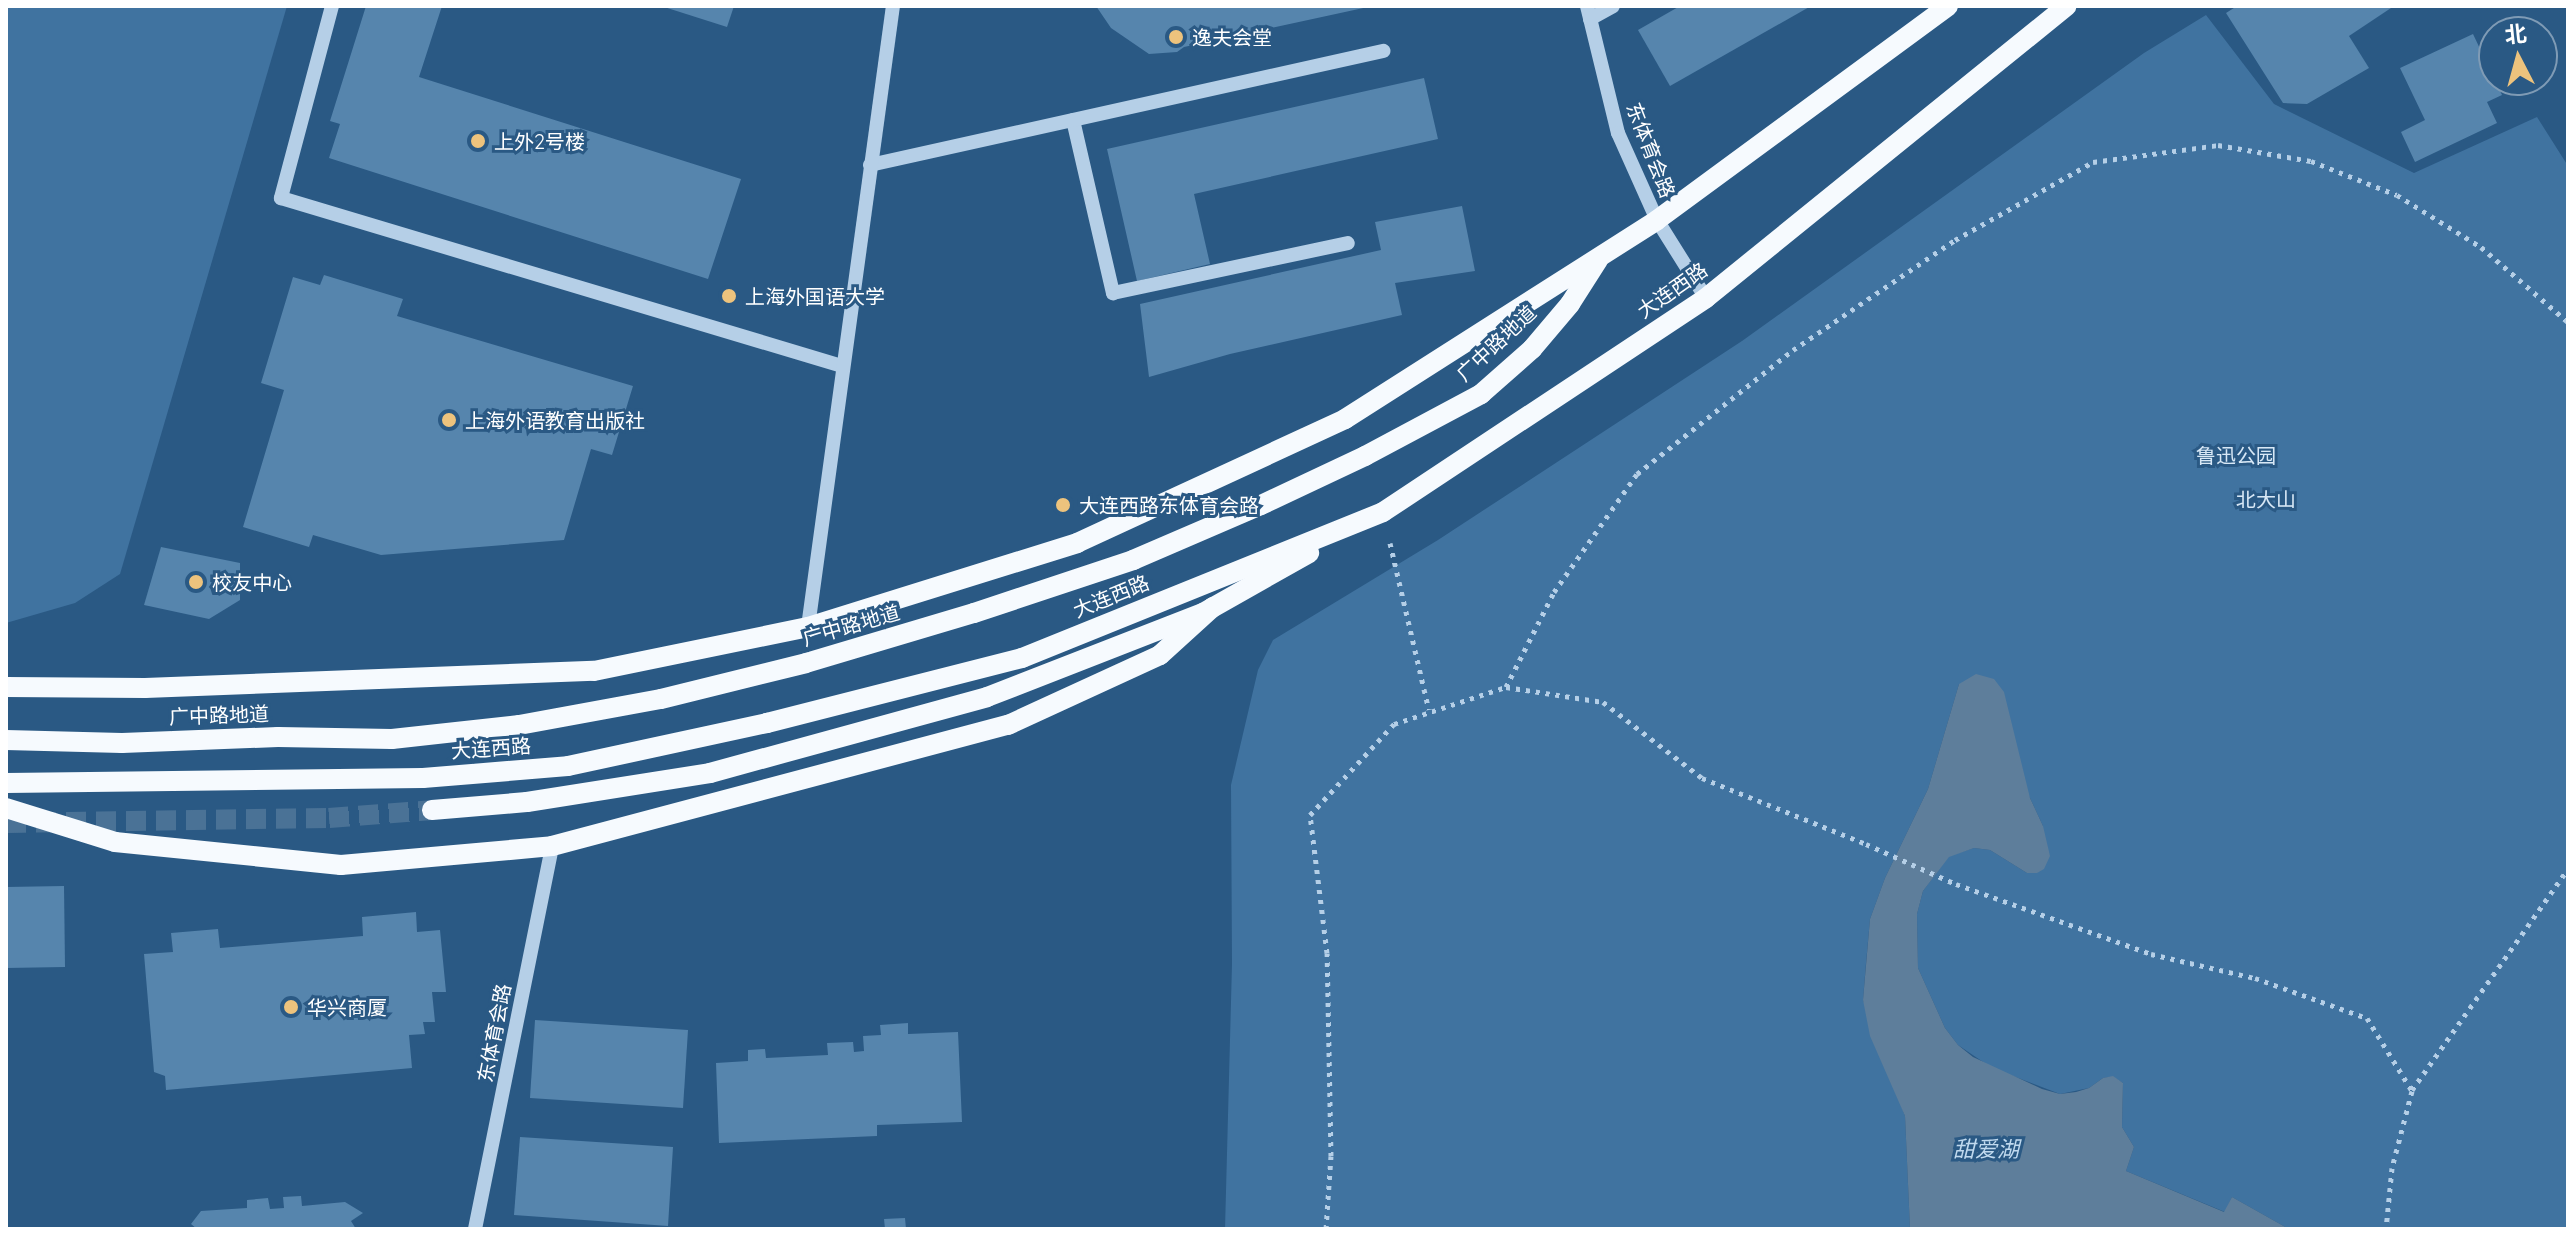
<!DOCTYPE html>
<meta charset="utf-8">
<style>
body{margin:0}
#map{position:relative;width:2574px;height:1235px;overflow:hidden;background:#2a5984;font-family:Quicksand,"Noto Sans SC",sans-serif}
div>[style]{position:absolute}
.green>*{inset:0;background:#4073a0}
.water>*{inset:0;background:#5e7e9b}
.building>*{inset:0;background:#5685ad}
.major-tunnel>*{height:20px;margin-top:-10px;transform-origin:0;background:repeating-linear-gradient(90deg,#4a7296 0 20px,transparent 0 30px)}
.path>*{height:5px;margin-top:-2.5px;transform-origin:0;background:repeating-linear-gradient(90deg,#b5cfe7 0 4px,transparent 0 10px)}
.minor>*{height:14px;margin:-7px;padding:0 7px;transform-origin:7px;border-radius:7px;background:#b5cfe7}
.major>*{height:20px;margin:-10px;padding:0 10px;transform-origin:10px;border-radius:10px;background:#f6fafe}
.path-bridge>*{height:5px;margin-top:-2.5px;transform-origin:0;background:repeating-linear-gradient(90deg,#b5cfe7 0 4px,transparent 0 10px)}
.dots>*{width:22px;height:22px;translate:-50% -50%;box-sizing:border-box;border:4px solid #2a5984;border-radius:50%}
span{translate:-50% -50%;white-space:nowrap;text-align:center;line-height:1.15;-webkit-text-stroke:6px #2a5984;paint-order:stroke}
.poi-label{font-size:20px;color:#fff}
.left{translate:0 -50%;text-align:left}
.street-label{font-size:20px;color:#fff}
.park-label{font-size:20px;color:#d8e8f6}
.water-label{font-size:22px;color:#c0d9ee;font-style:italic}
.frame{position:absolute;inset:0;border:8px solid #fff;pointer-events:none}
.north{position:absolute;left:2478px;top:16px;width:80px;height:80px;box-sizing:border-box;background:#2a5984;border:2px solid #7f9bb5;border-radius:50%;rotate:354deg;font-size:22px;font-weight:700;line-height:32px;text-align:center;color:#fff}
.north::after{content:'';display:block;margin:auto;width:28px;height:36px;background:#edc37d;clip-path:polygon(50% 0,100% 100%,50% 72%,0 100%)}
</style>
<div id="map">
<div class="green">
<i style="clip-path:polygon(6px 6px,287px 6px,120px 574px,75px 603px,6px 623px)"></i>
<i style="clip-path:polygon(2206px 15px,2274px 104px,2414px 173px,2537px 117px,2568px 166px,2568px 1229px,2289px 1229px,2232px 1197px,2225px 1212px,2126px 1171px,2134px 1147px,2122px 1127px,2123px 1083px,2113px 1077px,2103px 1078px,2089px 1088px,2060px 1094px,1992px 1068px,1958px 1045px,1945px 1028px,1918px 968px,1917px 914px,1923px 891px,1949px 856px,1974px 848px,1990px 850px,2027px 873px,2043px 826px,2030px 798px,1959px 684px,1928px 789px,1885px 878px,1870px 919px,1866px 963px,1863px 1000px,1905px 1116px,1910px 1229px,1225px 1229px,1232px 964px,1231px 785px,1258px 670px,1273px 640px,1438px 540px,1742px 341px,2144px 53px)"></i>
</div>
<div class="water">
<i style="clip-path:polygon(1976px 674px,1994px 679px,2004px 692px,2030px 798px,2043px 826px,2050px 856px,2044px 869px,2037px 873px,2027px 873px,1990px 850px,1974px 848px,1949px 857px,1923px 891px,1917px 914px,1918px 968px,1945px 1028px,1958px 1045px,1973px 1057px,2042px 1089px,2060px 1094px,2076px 1092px,2089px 1088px,2103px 1078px,2113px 1076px,2123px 1083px,2122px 1127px,2134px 1147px,2126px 1171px,2224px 1212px,2232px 1197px,2289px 1229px,1910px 1229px,1905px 1116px,1870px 1036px,1863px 1000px,1870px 919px,1885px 878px,1928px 789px,1959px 684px)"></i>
</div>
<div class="building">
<i style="clip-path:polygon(366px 6px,442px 6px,419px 77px,741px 179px,708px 279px,329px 158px,340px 124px,330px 121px)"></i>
<i style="clip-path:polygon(661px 6px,734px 6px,727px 27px)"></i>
<i style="clip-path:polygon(1096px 6px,1368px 6px,1368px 7px,1184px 47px,1177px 52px,1149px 54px,1111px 28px)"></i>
<i style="clip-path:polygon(1680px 6px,1811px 6px,1670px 86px,1638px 30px)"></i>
<i style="clip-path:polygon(2237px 6px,2394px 6px,2349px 36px,2369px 68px,2307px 104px,2283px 103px,2226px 13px)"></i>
<i style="clip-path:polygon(2473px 34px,2502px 95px,2487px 102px,2497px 123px,2415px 162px,2401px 132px,2425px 120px,2400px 68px)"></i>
<i style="clip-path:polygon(1424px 78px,1438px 139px,1194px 194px,1210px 264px,1137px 281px,1107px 149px)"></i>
<i style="clip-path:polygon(1462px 206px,1475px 271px,1395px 283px,1402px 315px,1230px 354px,1149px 377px,1140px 304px,1381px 250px,1375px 222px)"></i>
<i style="clip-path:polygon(324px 275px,403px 299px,397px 316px,633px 386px,612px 455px,591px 449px,564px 540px,381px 555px,313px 535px,309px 547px,243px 527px,284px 390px,261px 383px,293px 277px,320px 285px)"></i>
<i style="clip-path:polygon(161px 547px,240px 563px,240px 600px,209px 619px,144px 605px)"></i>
<i style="clip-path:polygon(64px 886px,65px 967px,6px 968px,6px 887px)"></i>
<i style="clip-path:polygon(416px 912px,417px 932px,440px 930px,446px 992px,432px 992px,435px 1022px,423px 1022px,425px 1034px,409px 1035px,412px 1068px,166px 1090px,165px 1076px,154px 1072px,144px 954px,173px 952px,171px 933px,218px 929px,220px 948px,363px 936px,362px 917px)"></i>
<i style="clip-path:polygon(535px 1020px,688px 1030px,683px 1108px,530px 1098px)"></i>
<i style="clip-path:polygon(908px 1023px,908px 1034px,958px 1032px,962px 1122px,877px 1125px,877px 1136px,719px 1143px,716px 1063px,748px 1061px,748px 1050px,765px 1049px,766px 1058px,828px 1055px,827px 1043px,853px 1042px,854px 1052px,864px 1051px,863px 1036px,881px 1035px,880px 1025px)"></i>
<i style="clip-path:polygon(520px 1137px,673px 1147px,668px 1226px,514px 1215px)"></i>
<i style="clip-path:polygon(301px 1196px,302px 1206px,345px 1202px,363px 1213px,351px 1221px,356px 1229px,197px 1229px,191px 1224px,201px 1211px,247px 1208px,247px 1200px,268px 1198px,270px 1209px,284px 1208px,283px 1197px)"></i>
<i style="clip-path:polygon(905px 1218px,906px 1229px,885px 1229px,884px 1219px)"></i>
</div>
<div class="major-tunnel">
<i style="left:6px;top:823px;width:323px;rotate:-0.9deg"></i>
<i style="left:329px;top:818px;width:103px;rotate:-4.4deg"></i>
</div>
<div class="path">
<i style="left:1390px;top:543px;width:171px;rotate:76.9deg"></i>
<i style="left:1506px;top:687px;width:106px;rotate:-63.2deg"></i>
<i style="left:1554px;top:592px;width:144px;rotate:-54.9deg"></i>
<i style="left:1637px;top:474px;width:199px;rotate:-38.5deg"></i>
<i style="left:1793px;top:350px;width:196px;rotate:-34.2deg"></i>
<i style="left:1955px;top:240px;width:159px;rotate:-29.5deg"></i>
<i style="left:2093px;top:162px;width:126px;rotate:-7.7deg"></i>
<i style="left:2218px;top:145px;width:94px;rotate:9.8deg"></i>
<i style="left:2311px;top:161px;width:92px;rotate:21.6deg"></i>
<i style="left:2397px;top:195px;width:99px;rotate:31.8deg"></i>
<i style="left:2481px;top:247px;width:115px;rotate:40.8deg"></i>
<i style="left:1956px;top:884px;width:207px;rotate:19.7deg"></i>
<i style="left:2151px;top:954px;width:107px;rotate:13deg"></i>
<i style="left:2255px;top:978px;width:119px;rotate:19.7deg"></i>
<i style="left:2367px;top:1018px;width:86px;rotate:58.3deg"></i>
<i style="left:2412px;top:1091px;width:80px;rotate:104.6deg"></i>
<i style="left:2392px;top:1168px;width:61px;rotate:95.6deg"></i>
<i style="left:2412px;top:1090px;width:271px;rotate:-54.8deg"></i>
<i style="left:1326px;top:1229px;width:73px;rotate:-86.1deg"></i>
<i style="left:1331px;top:1156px;width:203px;rotate:-91.1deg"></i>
<i style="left:1327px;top:953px;width:139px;rotate:-97deg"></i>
<i style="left:1310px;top:815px;width:124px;rotate:-47.3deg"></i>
<i style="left:1394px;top:724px;width:118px;rotate:-18.3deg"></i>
<i style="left:1506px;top:687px;width:98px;rotate:8.8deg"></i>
<i style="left:1603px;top:702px;width:125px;rotate:37.5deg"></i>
<i style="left:1702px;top:778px;width:177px;rotate:21.9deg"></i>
</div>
<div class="minor">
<i style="left:332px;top:6px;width:199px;rotate:104.9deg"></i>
<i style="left:281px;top:198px;width:586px;rotate:16.67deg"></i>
<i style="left:1587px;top:6px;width:131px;rotate:76.3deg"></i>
<i style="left:1618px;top:133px;width:95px;rotate:65.9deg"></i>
<i style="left:1657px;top:220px;width:92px;rotate:57.9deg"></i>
<i style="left:1590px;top:19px;width:26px;rotate:-29deg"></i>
<i style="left:1073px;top:120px;width:178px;rotate:77deg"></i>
<i style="left:1113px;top:293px;width:240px;rotate:-12deg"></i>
<i style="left:870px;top:165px;width:526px;rotate:-12.53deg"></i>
<i style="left:808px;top:627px;width:627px;rotate:-82.21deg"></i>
<i style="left:475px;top:1229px;width:391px;rotate:-78.6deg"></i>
</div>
<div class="major">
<i style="left:6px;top:687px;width:139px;rotate:0.4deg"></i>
<i style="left:145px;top:688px;width:449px;rotate:-2.2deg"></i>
<i style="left:594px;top:671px;width:218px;rotate:-11.6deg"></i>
<i style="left:808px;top:627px;width:282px;rotate:-17.3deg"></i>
<i style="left:1077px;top:543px;width:295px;rotate:-24.8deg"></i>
<i style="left:1345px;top:419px;width:370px;rotate:-32.5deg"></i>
<i style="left:1657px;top:220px;width:361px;rotate:-36.3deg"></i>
<i style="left:6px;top:740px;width:116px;rotate:1.5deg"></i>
<i style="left:122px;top:743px;width:156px;rotate:-2.2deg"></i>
<i style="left:278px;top:737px;width:114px;rotate:1deg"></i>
<i style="left:392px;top:739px;width:128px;rotate:-6.3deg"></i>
<i style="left:519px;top:725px;width:144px;rotate:-10.4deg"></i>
<i style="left:661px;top:699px;width:149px;rotate:-13.9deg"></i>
<i style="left:806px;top:663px;width:175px;rotate:-16.6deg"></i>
<i style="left:974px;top:613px;width:168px;rotate:-18.4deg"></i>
<i style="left:1133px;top:560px;width:139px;rotate:-23.3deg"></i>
<i style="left:1261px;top:505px;width:115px;rotate:-25.2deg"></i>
<i style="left:1365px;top:456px;width:132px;rotate:-28.1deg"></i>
<i style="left:1481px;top:394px;width:68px;rotate:-41.4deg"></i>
<i style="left:1532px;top:349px;width:59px;rotate:-49.8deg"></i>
<i style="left:1570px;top:304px;width:52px;rotate:-57.5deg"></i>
<i style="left:6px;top:783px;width:417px;rotate:-0.7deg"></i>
<i style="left:423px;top:778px;width:145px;rotate:-4.7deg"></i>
<i style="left:568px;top:766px;width:204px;rotate:-12.2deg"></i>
<i style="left:767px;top:723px;width:263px;rotate:-14.3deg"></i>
<i style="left:1022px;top:658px;width:389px;rotate:-22deg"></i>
<i style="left:1383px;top:512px;width:387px;rotate:-33.5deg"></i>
<i style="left:1706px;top:298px;width:464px;rotate:-39deg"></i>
<i style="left:6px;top:808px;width:114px;rotate:17.3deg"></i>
<i style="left:115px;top:842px;width:227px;rotate:5.8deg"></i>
<i style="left:341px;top:865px;width:212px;rotate:-5.1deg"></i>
<i style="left:552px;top:846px;width:472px;rotate:-14.9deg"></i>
<i style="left:1008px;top:725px;width:167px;rotate:-24.7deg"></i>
<i style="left:1160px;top:655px;width:72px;rotate:-42.2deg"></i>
<i style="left:432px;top:810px;width:95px;rotate:-4.8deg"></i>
<i style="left:527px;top:802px;width:185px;rotate:-9deg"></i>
<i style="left:710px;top:773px;width:287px;rotate:-15.3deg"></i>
<i style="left:987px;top:697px;width:232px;rotate:-21.3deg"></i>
<i style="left:1203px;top:613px;width:122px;rotate:-29.5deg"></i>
</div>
<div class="path-bridge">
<i style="left:1866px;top:844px;width:98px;rotate:24deg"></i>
</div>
<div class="dots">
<i style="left:1176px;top:37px;background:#edc37d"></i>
<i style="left:478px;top:141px;background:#edc37d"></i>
<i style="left:729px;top:296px;background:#edc37d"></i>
<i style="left:449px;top:420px;background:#edc37d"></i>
<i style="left:1063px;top:505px;background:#edc37d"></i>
<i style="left:196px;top:582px;background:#edc37d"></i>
<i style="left:291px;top:1007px;background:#edc37d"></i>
</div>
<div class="poi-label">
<span class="left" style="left:1192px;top:37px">逸夫会堂</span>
<span class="left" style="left:494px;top:141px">上外2号楼</span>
<span class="left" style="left:745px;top:296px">上海外国语大学</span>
<span class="left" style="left:465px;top:420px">上海外语教育出版社</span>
<span class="left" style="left:1079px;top:505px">大连西路东体育会路</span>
<span class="left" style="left:212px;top:582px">校友中心</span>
<span class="left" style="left:307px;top:1007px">华兴商厦</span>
</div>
<div class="street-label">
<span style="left:1651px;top:150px;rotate:69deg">东体育会路</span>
<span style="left:1672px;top:290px;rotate:-35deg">大连西路</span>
<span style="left:1496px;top:343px;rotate:-43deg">广中路地道</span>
<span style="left:1111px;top:596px;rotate:-22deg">大连西路</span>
<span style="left:851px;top:625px;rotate:-16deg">广中路地道</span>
<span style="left:219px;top:715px;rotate:-2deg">广中路地道</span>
<span style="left:491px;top:748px;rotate:-4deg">大连西路</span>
<span style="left:494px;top:1033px;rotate:-79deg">东体育会路</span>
</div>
<div class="park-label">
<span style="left:2236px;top:455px">鲁迅公园</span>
<span style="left:2266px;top:499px">北大山</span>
</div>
<div class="water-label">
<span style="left:1986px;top:1150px">甜爱湖</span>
</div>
<div class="frame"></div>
<div class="north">北</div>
</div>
